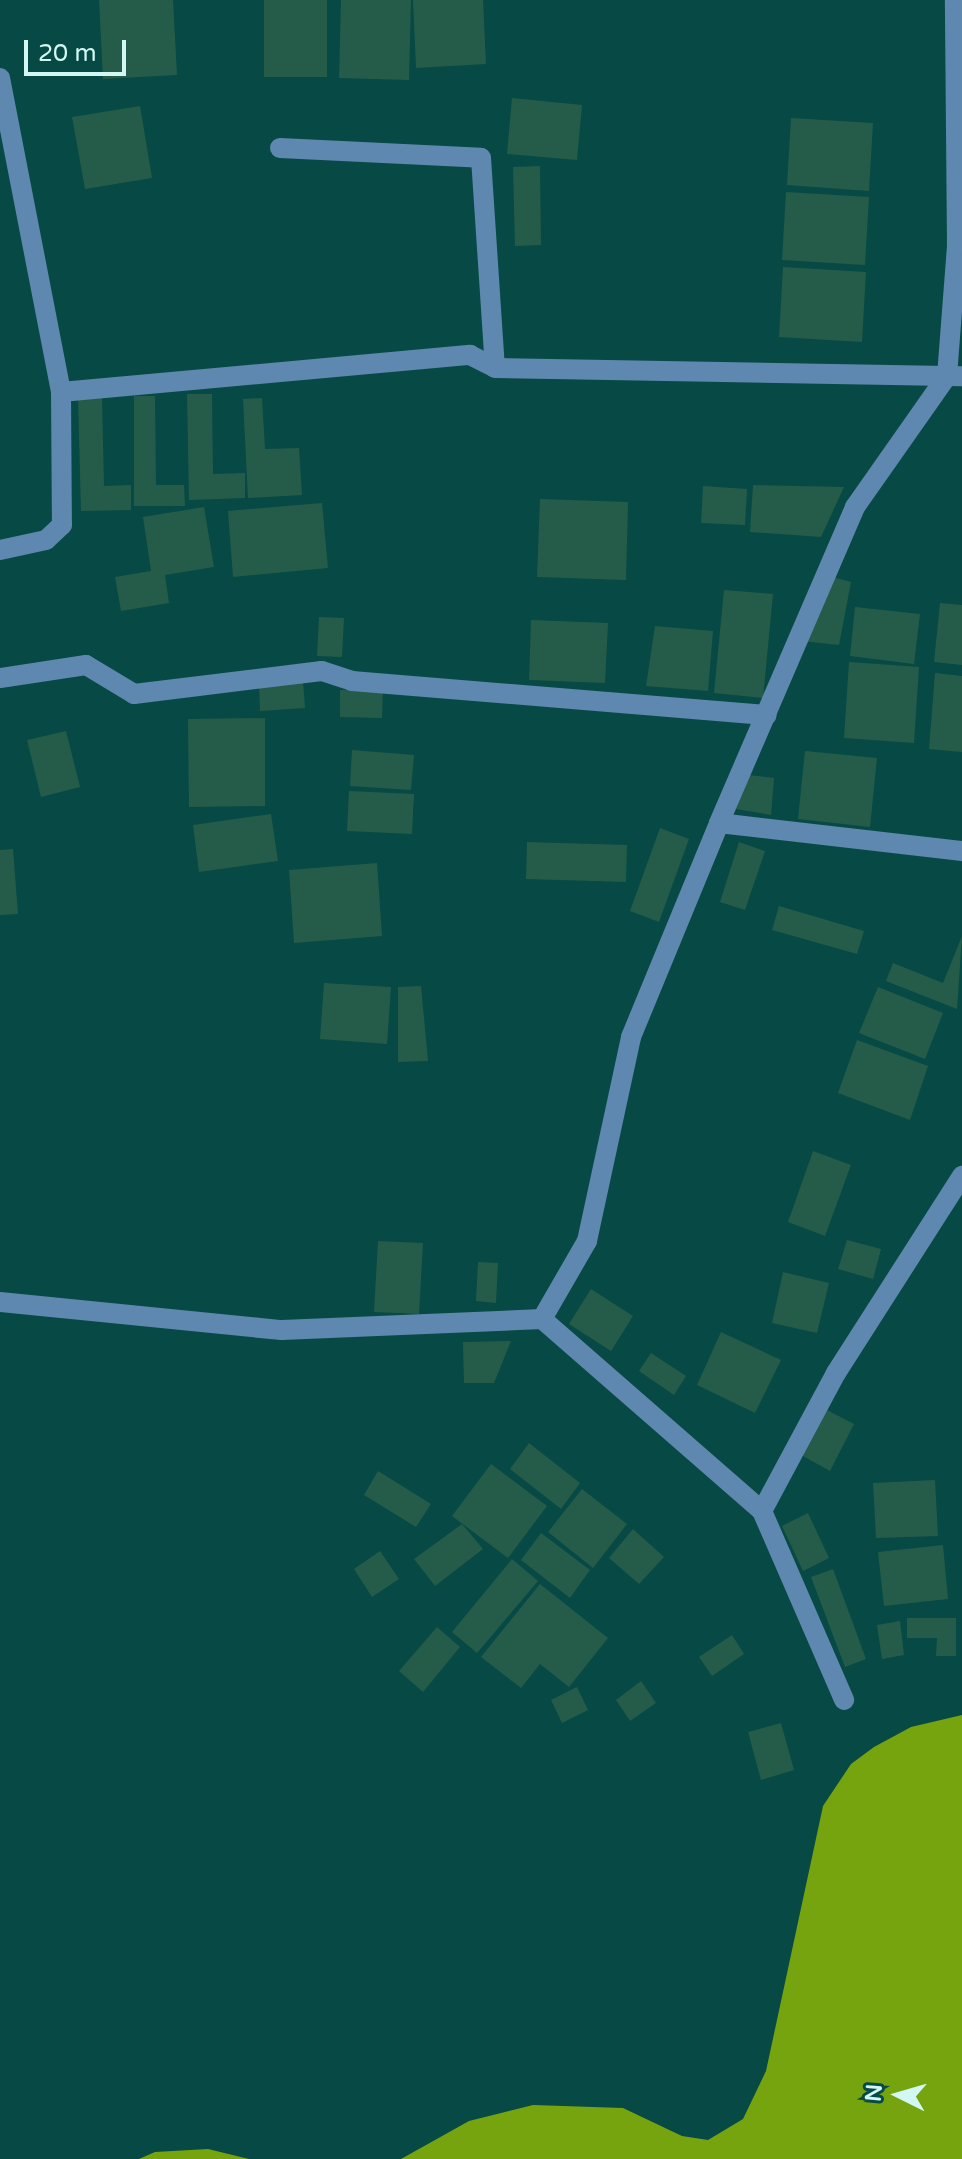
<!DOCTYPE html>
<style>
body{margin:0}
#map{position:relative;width:962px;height:2159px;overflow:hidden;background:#074944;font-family:"Varela Round",sans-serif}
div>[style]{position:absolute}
.water>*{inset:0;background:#76a40e}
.building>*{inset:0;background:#255c49}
.minor>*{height:20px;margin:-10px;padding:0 10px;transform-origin:10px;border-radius:10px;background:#5e88af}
span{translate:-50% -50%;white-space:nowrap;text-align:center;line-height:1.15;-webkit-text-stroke:6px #074944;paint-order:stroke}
.north{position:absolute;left:858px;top:2055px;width:80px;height:80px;-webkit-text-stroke:6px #074944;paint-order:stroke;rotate:275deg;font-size:22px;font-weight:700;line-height:32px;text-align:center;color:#d3f7f3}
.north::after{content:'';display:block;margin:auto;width:28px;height:36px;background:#d3f7f3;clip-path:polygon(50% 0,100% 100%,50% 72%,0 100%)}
.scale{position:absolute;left:24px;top:40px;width:102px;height:36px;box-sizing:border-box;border:4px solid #d3f7f3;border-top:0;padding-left:10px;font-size:24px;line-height:28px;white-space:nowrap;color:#d3f7f3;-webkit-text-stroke:6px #074944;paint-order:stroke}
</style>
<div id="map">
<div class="water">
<i style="clip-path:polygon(962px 1715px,962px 2159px,401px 2159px,469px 2121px,533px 2105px,623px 2108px,682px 2136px,708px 2140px,743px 2119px,766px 2071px,823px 1806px,851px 1764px,874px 1747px,911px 1727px)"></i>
<i style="clip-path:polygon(208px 2149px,249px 2159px,139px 2159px,155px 2152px)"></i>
</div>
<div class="building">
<i style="clip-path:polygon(99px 0,173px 0,177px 75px,103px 79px)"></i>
<i style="clip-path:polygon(264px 0,327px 0,327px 77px,264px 77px)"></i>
<i style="clip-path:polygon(341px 0,411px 0,409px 80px,339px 78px)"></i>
<i style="clip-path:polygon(413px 0,483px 0,486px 64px,416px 68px)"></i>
<i style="clip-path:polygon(512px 98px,582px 105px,577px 160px,507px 154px)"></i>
<i style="clip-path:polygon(140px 106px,152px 178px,85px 189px,72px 117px)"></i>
<i style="clip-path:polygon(791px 118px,873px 123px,869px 191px,787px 185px)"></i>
<i style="clip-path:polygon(540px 166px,541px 245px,515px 246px,513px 167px)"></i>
<i style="clip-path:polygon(786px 192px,869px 197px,865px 265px,782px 260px)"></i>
<i style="clip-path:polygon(783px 267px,866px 272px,862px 342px,779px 337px)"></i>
<i style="clip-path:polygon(187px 394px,212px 394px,213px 474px,245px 473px,245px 498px,189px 500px)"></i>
<i style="clip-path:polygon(102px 396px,104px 486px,131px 485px,131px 510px,81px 511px,78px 397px)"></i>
<i style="clip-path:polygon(134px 396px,155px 396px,156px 485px,184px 485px,185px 506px,134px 506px)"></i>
<i style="clip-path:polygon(262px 398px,265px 449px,299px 448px,302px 495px,248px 498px,243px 399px)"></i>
<i style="clip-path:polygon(753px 485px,844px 487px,821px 537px,750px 532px)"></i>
<i style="clip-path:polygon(703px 486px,747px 489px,745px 525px,701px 523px)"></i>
<i style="clip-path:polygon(540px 499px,628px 502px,626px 580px,537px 577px)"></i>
<i style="clip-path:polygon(322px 503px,328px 568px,233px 577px,228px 511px)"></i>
<i style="clip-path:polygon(204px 507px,214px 567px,165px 575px,169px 603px,121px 611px,115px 577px,151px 571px,143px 517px)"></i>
<i style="clip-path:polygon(833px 577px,851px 582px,839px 645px,802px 641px)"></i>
<i style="clip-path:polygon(724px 590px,773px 594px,763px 698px,714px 693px)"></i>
<i style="clip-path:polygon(940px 603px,962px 605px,962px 665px,934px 662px)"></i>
<i style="clip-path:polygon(855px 607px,920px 614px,914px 664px,850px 656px)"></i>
<i style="clip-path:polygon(319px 617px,344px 618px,342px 657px,317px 656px)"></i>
<i style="clip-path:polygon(531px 620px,608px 623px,605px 683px,529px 680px)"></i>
<i style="clip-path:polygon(655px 626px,713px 631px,708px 691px,646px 686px)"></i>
<i style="clip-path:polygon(849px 662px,919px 667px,914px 743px,844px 738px)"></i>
<i style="clip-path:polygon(935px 673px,962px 676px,962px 752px,929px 749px)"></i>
<i style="clip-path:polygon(303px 681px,305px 708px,260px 711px,259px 684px)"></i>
<i style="clip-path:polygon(340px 690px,383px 690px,382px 718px,340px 717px)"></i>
<i style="clip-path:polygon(265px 718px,265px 806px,189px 807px,188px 719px)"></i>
<i style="clip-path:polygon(66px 731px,80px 787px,41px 797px,27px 740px)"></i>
<i style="clip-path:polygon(352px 750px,414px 755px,411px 790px,350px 786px)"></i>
<i style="clip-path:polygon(805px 751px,877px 758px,870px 827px,798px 819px)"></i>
<i style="clip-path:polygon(748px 775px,774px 778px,771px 815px,736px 809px)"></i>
<i style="clip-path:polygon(349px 791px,414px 794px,412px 834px,347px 831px)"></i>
<i style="clip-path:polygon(271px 814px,278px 861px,199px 872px,193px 825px)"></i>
<i style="clip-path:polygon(660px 828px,689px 839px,659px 922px,630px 911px)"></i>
<i style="clip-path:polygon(527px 842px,627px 845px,626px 882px,526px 879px)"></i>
<i style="clip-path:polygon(739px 842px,765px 851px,745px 910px,720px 902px)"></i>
<i style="clip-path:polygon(13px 849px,18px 914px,0 915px,0 850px)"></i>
<i style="clip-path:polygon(377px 863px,382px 936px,294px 943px,289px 870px)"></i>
<i style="clip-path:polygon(779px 906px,864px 931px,857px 954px,772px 930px)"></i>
<i style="clip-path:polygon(962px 936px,957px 1009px,886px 981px,893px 963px,943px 983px)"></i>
<i style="clip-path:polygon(324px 983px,391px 987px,387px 1044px,320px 1039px)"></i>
<i style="clip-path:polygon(421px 986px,428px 1061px,398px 1062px,398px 987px)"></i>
<i style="clip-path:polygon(878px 987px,943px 1013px,925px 1059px,859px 1033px)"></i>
<i style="clip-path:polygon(857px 1040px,928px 1066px,910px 1120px,838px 1093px)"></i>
<i style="clip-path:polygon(813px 1151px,851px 1165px,825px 1236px,788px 1222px)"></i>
<i style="clip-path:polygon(847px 1240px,881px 1249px,873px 1279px,838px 1269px)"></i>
<i style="clip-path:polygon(378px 1241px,423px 1243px,419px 1314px,374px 1312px)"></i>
<i style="clip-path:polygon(478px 1262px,498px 1263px,496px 1303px,476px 1301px)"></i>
<i style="clip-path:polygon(783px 1272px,829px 1283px,817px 1333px,772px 1323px)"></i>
<i style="clip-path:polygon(591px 1289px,633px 1316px,611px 1351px,569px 1324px)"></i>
<i style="clip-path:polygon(721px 1332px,781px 1360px,755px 1413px,697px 1385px)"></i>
<i style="clip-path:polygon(511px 1341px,494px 1383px,464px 1383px,463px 1342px)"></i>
<i style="clip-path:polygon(651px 1353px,686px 1376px,674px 1395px,639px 1371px)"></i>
<i style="clip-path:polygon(825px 1409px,854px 1424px,830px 1471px,801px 1455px)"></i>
<i style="clip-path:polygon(529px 1443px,580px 1483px,561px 1509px,510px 1469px)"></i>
<i style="clip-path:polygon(491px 1464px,547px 1506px,508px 1558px,452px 1516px)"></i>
<i style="clip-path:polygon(378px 1471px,431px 1504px,416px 1527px,364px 1495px)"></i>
<i style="clip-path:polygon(935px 1480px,938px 1536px,876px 1538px,873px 1483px)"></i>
<i style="clip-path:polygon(582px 1489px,627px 1524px,593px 1568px,548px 1532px)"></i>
<i style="clip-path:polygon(808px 1513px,829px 1558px,803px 1571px,782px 1526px)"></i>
<i style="clip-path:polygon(462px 1524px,483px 1549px,435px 1586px,414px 1559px)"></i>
<i style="clip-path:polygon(633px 1529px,664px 1557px,639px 1584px,609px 1558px)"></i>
<i style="clip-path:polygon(541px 1533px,590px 1570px,570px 1598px,521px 1560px)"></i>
<i style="clip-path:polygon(943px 1545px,948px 1599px,884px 1606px,878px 1552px)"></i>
<i style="clip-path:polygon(380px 1551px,399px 1579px,372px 1597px,354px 1569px)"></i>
<i style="clip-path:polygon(512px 1559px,538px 1581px,477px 1653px,452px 1632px)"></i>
<i style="clip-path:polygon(833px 1569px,866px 1659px,845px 1667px,811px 1577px)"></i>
<i style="clip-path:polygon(540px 1584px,608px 1638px,569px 1687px,540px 1664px,521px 1688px,481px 1657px)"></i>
<i style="clip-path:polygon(907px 1618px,956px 1618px,956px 1656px,936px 1656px,937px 1638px,907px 1638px)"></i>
<i style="clip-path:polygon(900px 1621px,904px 1655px,882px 1659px,877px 1625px)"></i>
<i style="clip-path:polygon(437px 1627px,460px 1647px,423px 1692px,399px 1671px)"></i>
<i style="clip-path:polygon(732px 1635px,744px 1654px,712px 1676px,699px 1657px)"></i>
<i style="clip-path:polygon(641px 1681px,656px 1703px,630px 1721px,616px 1700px)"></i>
<i style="clip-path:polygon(577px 1687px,588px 1710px,562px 1723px,551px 1700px)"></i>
<i style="clip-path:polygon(781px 1723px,794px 1770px,761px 1780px,748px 1732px)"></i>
</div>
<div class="minor">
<i style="left:0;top:78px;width:320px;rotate:79deg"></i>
<i style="left:61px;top:392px;width:133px;rotate:89.6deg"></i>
<i style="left:62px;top:525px;width:22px;rotate:137deg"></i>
<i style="left:46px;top:540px;width:47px;rotate:167.7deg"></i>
<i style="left:280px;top:148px;width:201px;rotate:2.8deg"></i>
<i style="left:481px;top:158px;width:210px;rotate:86.2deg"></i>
<i style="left:61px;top:392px;width:411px;rotate:-5.2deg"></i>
<i style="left:470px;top:355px;width:28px;rotate:27deg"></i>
<i style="left:495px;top:368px;width:467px;rotate:1deg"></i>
<i style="left:0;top:678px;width:87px;rotate:-8.6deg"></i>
<i style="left:86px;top:665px;width:56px;rotate:31.1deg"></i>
<i style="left:134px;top:694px;width:189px;rotate:-7deg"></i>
<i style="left:322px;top:671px;width:32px;rotate:18deg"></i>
<i style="left:352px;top:681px;width:416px;rotate:4.7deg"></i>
<i style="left:719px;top:823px;width:245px;rotate:6.6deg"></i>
<i style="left:0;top:1302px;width:283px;rotate:5.7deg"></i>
<i style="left:282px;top:1330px;width:260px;rotate:-2.4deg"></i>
<i style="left:542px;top:1319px;width:90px;rotate:-60deg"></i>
<i style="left:587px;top:1241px;width:209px;rotate:-77.8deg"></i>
<i style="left:631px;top:1037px;width:231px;rotate:-67.6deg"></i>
<i style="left:719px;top:823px;width:344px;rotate:-66.7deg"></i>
<i style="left:855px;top:507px;width:160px;rotate:-54.9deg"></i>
<i style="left:947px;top:376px;width:130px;rotate:-85.6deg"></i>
<i style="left:957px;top:246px;width:246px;rotate:-90.5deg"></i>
<i style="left:542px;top:1319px;width:292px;rotate:41.1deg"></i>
<i style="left:762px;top:1511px;width:206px;rotate:66.5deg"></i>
<i style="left:762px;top:1511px;width:157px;rotate:-61.8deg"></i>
<i style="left:836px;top:1373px;width:234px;rotate:-57.4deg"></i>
</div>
<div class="north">N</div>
<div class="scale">20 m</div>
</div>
